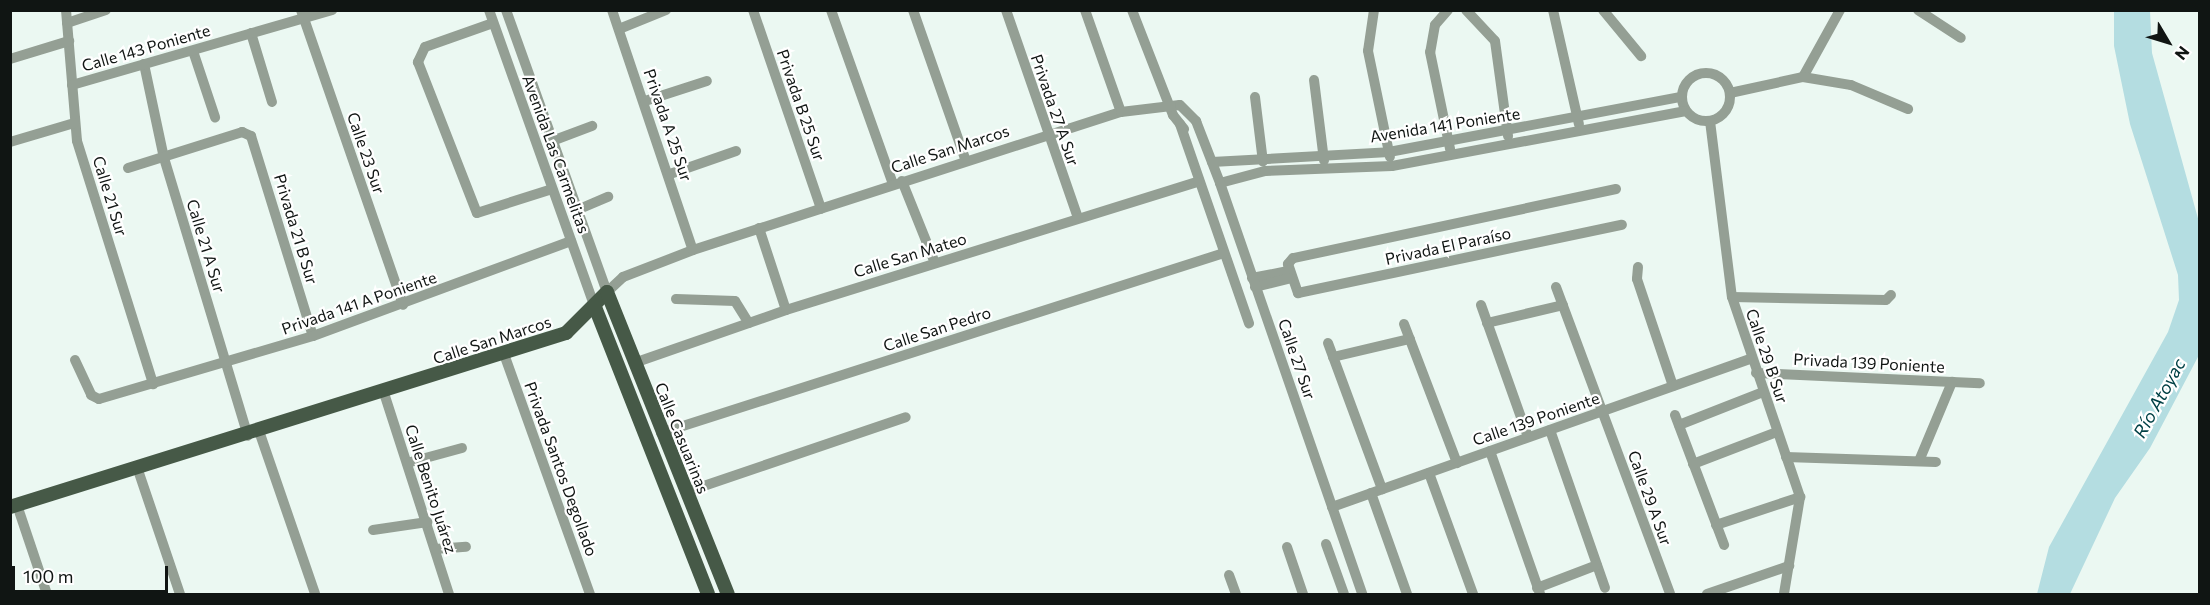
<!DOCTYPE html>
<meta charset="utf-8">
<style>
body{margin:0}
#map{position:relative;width:2210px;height:605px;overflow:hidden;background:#ebf8f2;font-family:Commissioner,sans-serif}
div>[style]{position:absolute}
.water>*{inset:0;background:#b4dde1}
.minor>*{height:10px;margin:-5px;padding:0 5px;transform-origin:5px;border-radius:5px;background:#949f94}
.minor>.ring{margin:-5px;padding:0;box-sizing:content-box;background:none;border:10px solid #949f94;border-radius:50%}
.major>*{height:14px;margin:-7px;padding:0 7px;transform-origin:7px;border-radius:7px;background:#465947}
span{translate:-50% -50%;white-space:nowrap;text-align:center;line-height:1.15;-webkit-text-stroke:4.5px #fff;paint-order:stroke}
.street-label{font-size:16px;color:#101513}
.water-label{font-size:18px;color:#004045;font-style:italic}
.frame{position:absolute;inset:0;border:12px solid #101513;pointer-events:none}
.north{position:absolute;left:2138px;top:12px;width:60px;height:60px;-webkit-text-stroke:4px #fff;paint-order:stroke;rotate:128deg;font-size:16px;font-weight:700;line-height:24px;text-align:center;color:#101513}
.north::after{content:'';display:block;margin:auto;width:21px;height:27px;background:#101513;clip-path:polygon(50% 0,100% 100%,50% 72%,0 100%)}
.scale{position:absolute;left:12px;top:566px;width:156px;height:27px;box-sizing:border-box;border:3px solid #101513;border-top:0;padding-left:8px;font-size:18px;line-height:21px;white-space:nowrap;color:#101513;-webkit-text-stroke:4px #fff;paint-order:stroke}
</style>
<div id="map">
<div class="water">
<i style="clip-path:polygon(2114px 11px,2150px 11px,2152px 53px,2199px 222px,2199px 355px,2150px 448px,2115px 498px,2070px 594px,2037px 594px,2049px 547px,2168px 332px,2179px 300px,2178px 275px,2130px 124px,2114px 46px)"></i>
</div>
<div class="minor">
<i style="left:66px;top:10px;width:131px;rotate:85.2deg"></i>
<i style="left:77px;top:141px;width:255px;rotate:72.6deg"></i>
<i style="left:301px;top:10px;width:312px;rotate:70.9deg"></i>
<i style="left:489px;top:10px;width:315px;rotate:70.4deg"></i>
<i style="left:506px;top:10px;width:300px;rotate:70.3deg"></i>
<i style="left:612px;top:10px;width:253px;rotate:71.4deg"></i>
<i style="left:753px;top:10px;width:210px;rotate:71.1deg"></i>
<i style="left:831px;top:10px;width:185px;rotate:70.4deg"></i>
<i style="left:913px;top:10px;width:160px;rotate:70.7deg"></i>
<i style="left:1006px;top:10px;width:220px;rotate:70.9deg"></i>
<i style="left:1085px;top:10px;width:108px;rotate:70.6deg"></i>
<i style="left:1132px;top:10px;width:113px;rotate:68.7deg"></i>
<i style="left:1173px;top:115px;width:18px;rotate:52deg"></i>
<i style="left:1374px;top:10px;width:41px;rotate:98.3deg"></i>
<i style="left:1368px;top:51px;width:108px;rotate:78.3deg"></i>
<i style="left:1448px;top:10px;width:20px;rotate:131deg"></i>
<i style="left:1435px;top:25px;width:27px;rotate:100deg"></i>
<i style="left:1430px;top:52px;width:99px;rotate:78.3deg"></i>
<i style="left:1466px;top:10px;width:42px;rotate:46.9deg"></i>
<i style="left:1495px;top:41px;width:96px;rotate:82.2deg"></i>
<i style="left:1553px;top:10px;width:117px;rotate:77.2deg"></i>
<i style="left:1603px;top:10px;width:60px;rotate:50.4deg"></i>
<i style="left:1918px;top:10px;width:51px;rotate:33.1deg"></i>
<i style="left:67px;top:23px;width:41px;rotate:-18.4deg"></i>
<i style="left:493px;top:23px;width:72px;rotate:160.6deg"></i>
<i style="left:425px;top:47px;width:17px;rotate:115deg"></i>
<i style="left:418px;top:62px;width:162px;rotate:68.7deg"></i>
<i style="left:477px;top:213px;width:79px;rotate:-17.7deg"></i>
<i style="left:619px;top:29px;width:51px;rotate:-22deg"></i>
<i style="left:251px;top:33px;width:72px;rotate:73.1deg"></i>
<i style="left:193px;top:51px;width:70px;rotate:71.6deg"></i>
<i style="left:10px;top:59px;width:62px;rotate:-17deg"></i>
<i style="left:144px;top:64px;width:96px;rotate:78deg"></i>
<i style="left:164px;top:158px;width:290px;rotate:73.2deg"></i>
<i class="ring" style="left:1682px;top:73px;width:38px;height:38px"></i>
<i style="left:1803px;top:77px;width:77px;rotate:-61.1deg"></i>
<i style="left:1314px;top:80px;width:81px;rotate:82.9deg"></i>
<i style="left:72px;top:85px;width:271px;rotate:-16.1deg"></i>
<i style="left:1730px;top:93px;width:75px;rotate:-12.4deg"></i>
<i style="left:1803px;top:77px;width:49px;rotate:9.5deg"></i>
<i style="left:1851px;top:85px;width:62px;rotate:22.8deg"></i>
<i style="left:1255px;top:97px;width:65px;rotate:83deg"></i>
<i style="left:645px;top:101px;width:65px;rotate:-17.9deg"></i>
<i style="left:1710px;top:121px;width:177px;rotate:82.9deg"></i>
<i style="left:1732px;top:297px;width:211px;rotate:71.2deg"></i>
<i style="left:1800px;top:497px;width:98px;rotate:99.4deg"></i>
<i style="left:1180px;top:124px;width:211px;rotate:70.9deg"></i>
<i style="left:552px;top:141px;width:43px;rotate:-20.6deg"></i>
<i style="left:10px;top:142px;width:67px;rotate:-16.5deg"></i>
<i style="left:1212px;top:162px;width:177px;rotate:-3.2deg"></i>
<i style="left:1389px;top:152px;width:297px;rotate:-10.7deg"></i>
<i style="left:128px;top:168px;width:120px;rotate:-17.5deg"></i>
<i style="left:242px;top:132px;width:10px;rotate:24deg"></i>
<i style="left:251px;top:136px;width:209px;rotate:72.8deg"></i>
<i style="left:670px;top:174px;width:70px;rotate:-19.2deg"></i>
<i style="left:902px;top:181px;width:88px;rotate:68.1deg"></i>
<i style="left:1220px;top:183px;width:47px;rotate:-14.9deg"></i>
<i style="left:1265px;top:171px;width:127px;rotate:-2.3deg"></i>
<i style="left:1392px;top:166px;width:299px;rotate:-10.6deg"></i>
<i style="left:1616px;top:189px;width:330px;rotate:167.9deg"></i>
<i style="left:1293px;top:258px;width:8px;rotate:130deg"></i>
<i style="left:1288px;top:264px;width:31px;rotate:71deg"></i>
<i style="left:1298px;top:293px;width:331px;rotate:-11.9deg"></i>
<i style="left:577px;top:210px;width:34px;rotate:-23deg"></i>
<i style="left:759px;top:228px;width:86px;rotate:71.8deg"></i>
<i style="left:1638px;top:267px;width:12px;rotate:95deg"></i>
<i style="left:1637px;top:279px;width:113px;rotate:71.4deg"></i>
<i style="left:1252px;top:278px;width:38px;rotate:-11deg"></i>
<i style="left:1255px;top:287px;width:36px;rotate:-14deg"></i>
<i style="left:1556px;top:287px;width:327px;rotate:69.6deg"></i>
<i style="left:607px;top:292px;width:22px;rotate:-43deg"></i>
<i style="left:623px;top:277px;width:75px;rotate:-21.1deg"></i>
<i style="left:693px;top:250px;width:450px;rotate:-17.9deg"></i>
<i style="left:1121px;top:112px;width:59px;rotate:-6.8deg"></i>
<i style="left:1180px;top:105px;width:23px;rotate:45deg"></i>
<i style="left:1196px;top:121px;width:66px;rotate:68.8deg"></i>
<i style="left:1220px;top:183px;width:435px;rotate:70.9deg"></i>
<i style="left:1732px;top:297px;width:154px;rotate:1.1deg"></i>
<i style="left:1886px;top:300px;width:7px;rotate:-45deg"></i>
<i style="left:676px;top:299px;width:59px;rotate:1.9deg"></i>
<i style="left:735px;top:301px;width:26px;rotate:58deg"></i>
<i style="left:1481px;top:305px;width:140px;rotate:70.4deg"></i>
<i style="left:1487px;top:323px;width:78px;rotate:-13.3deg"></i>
<i style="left:1404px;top:324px;width:149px;rotate:69.1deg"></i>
<i style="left:1328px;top:343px;width:156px;rotate:69.7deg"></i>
<i style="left:504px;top:354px;width:255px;rotate:70.3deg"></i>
<i style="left:1333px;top:357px;width:79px;rotate:-13.2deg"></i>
<i style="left:75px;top:360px;width:38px;rotate:65deg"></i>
<i style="left:91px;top:395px;width:9px;rotate:27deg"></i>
<i style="left:99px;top:399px;width:223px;rotate:-16.4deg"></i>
<i style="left:313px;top:336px;width:275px;rotate:-20.2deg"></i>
<i style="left:634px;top:363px;width:161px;rotate:-19.2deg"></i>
<i style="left:786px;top:310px;width:430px;rotate:-17.3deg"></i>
<i style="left:1756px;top:373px;width:224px;rotate:2.6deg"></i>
<i style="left:384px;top:393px;width:211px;rotate:72.1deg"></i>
<i style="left:1675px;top:415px;width:139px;rotate:69.3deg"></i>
<i style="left:1679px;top:425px;width:90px;rotate:-21.4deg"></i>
<i style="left:1550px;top:430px;width:167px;rotate:70.8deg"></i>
<i style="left:259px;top:431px;width:172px;rotate:71deg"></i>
<i style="left:661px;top:433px;width:591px;rotate:-17.73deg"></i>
<i style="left:1490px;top:451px;width:151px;rotate:70.7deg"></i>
<i style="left:1786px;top:457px;width:150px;rotate:1.9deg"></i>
<i style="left:1919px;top:461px;width:86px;rotate:-67.3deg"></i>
<i style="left:407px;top:463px;width:57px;rotate:-15.3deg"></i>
<i style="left:1693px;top:464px;width:90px;rotate:-20.9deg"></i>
<i style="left:138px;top:470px;width:131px;rotate:71.3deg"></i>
<i style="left:1429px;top:473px;width:129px;rotate:70deg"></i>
<i style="left:686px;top:492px;width:232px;rotate:-18.8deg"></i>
<i style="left:1371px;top:493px;width:107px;rotate:70.4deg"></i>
<i style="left:17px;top:505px;width:94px;rotate:71.4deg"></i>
<i style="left:1332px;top:507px;width:444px;rotate:-19.5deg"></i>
<i style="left:1716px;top:525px;width:89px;rotate:-18.4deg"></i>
<i style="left:373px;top:530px;width:55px;rotate:-8.4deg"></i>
<i style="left:1326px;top:544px;width:53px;rotate:70.2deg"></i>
<i style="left:1287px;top:547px;width:50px;rotate:71.2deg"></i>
<i style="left:435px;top:549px;width:31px;rotate:-4deg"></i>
<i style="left:1229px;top:575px;width:20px;rotate:70deg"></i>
<i style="left:1537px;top:588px;width:64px;rotate:-21deg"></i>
<i style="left:1707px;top:594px;width:87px;rotate:-18.9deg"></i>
</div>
<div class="major">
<i style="left:595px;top:307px;width:308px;rotate:68.5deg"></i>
<i style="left:10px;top:507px;width:583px;rotate:-17.38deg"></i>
<i style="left:566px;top:333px;width:58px;rotate:-45deg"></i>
<i style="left:607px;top:292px;width:325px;rotate:68.2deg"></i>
</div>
<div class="street-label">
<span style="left:146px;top:48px;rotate:-16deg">Calle 143 Poniente</span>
<span style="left:801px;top:105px;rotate:71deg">Privada B 25 Sur</span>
<span style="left:1055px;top:110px;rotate:71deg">Privada 27 A Sur</span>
<span style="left:668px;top:125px;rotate:71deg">Privada A 25 Sur</span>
<span style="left:1445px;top:125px;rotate:-9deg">Avenida 141 Poniente</span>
<span style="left:950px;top:149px;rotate:-18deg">Calle San Marcos</span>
<span style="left:366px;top:153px;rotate:71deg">Calle 23 Sur</span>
<span style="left:556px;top:154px;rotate:70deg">Avenida Las Carmelitas</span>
<span style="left:110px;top:196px;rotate:73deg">Calle 21 Sur</span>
<span style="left:296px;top:229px;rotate:73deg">Privada 21 B Sur</span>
<span style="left:206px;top:246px;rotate:73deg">Calle 21 A Sur</span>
<span style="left:1448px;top:246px;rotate:-12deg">Privada El Paraíso</span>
<span style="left:910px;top:255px;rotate:-17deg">Calle San Mateo</span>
<span style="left:359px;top:303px;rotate:-19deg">Privada 141 A Poniente</span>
<span style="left:937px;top:329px;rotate:-18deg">Calle San Pedro</span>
<span style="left:492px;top:340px;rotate:-18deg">Calle San Marcos</span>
<span style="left:1767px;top:356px;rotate:71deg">Calle 29 B Sur</span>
<span style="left:1297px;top:359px;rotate:71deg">Calle 27 Sur</span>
<span style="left:1869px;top:363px;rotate:3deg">Privada 139 Poniente</span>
<span style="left:1536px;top:419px;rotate:-19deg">Calle 139 Poniente</span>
<span style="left:682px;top:438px;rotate:68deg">Calle Casuarinas</span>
<span style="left:561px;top:469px;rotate:70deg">Privada Santos Degollado</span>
<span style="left:431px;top:489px;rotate:72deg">Calle Benito Juárez</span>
<span style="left:1650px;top:498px;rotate:70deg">Calle 29 A Sur</span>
</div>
<div class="water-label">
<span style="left:2159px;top:398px;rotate:-61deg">Río Atoyac</span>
</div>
<div class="frame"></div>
<div class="north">N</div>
<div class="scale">100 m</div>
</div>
